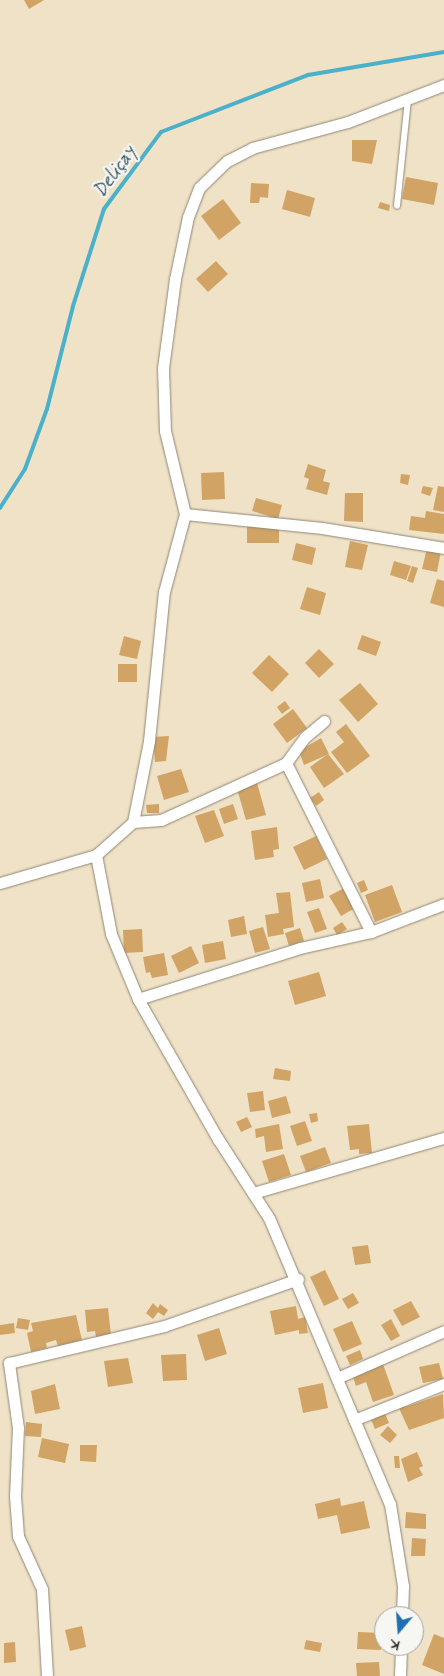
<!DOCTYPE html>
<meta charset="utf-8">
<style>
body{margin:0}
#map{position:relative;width:444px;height:1676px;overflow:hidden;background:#f0e2c6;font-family:Mynerve,sans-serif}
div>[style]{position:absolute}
.stream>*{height:4px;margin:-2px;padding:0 2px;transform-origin:2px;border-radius:2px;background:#4bb0ca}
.building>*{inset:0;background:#d1a364}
.roads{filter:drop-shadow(0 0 1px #8e8678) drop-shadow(0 0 1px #8e8678)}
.service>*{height:5.5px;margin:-2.75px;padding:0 2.75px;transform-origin:2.75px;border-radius:2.75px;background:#fff}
.minor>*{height:11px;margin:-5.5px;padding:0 5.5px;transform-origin:5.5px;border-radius:5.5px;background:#fff}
span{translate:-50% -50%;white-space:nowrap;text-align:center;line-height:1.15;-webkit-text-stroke:4.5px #f6f6f2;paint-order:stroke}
.water-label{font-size:19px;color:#365a63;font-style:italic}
.north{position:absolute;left:374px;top:1606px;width:50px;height:50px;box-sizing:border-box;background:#f6f6f2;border:1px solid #a5a5a2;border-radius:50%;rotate:198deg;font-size:14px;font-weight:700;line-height:20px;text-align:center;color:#2b2b2b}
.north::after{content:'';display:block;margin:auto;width:18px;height:22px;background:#1f6fb2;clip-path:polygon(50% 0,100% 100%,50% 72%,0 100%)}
</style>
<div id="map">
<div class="stream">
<i style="left:0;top:508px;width:46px;rotate:-57.3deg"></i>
<i style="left:25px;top:469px;width:64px;rotate:-69.9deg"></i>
<i style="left:47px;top:409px;width:106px;rotate:-75.8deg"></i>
<i style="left:73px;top:306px;width:102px;rotate:-72.3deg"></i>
<i style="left:104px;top:209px;width:96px;rotate:-53.5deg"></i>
<i style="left:161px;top:132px;width:158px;rotate:-21.2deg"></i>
<i style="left:308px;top:75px;width:138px;rotate:-9.6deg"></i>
</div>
<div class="building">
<i style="clip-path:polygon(24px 0,44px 0,29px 9px)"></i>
<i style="clip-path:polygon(352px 140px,377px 140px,372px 164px,352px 161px)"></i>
<i style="clip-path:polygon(406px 177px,438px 183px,434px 205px,402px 199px)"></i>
<i style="clip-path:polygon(251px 183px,269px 184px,268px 198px,260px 197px,259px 203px,250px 203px)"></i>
<i style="clip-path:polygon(287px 190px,315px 198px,310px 217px,282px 209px)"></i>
<i style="clip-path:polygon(223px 199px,241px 223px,219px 240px,201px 216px)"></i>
<i style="clip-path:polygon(380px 202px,390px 205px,389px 211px,378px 208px)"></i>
<i style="clip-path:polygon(216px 261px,228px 274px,208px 292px,196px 279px)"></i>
<i style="clip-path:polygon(308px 464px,326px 470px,323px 481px,330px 483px,327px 495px,306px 489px,309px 479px,304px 477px)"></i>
<i style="clip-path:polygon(224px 472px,225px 499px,202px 500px,201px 473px)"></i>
<i style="clip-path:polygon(401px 474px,410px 475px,408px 485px,400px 483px)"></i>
<i style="clip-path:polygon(423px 486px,433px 488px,430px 496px,421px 493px)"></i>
<i style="clip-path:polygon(438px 486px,444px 487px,444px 512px,433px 510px)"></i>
<i style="clip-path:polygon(345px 493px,363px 493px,363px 522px,344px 521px)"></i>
<i style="clip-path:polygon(256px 498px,282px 505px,278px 519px,252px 511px)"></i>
<i style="clip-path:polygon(426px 511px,444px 514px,444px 534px,409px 530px,411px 516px,425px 518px)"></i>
<i style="clip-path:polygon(247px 526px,279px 526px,279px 543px,247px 543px)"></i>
<i style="clip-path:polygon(350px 541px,368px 545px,362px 570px,345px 567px)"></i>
<i style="clip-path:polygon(296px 543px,316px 548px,312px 565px,292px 560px)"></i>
<i style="clip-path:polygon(427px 548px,441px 551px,437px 572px,422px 569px)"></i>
<i style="clip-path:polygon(394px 561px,411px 566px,406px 580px,390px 575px)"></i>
<i style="clip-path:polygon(412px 566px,418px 568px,413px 583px,407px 581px)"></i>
<i style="clip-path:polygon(437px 579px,444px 581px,444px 607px,430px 603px)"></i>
<i style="clip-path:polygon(307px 587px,326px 593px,320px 615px,300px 609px)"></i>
<i style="clip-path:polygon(362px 635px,381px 642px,376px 656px,357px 649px)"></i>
<i style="clip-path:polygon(124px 636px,141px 641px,137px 659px,119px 655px)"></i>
<i style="clip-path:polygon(319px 649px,334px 664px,319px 678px,305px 663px)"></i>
<i style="clip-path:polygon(269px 655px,289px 674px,272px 692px,252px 673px)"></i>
<i style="clip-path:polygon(118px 664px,137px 664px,137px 682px,118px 682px)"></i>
<i style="clip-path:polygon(360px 683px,378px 704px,358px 722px,339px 700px)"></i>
<i style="clip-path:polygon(285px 701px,290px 708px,282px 714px,277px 707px)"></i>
<i style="clip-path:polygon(293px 709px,307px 728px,287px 743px,273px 724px)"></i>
<i style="clip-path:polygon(346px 724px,370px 756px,347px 773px,331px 752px,344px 742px,336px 732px)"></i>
<i style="clip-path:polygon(169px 736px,166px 761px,155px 762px,153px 737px)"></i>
<i style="clip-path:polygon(321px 738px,329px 754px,304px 765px,299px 751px)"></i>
<i style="clip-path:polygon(328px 754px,344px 774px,324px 788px,310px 767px)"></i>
<i style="clip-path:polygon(181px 769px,189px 792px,164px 800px,157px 776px)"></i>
<i style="clip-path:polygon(257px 783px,266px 815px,246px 820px,237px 789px)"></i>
<i style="clip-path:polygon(319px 792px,324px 800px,316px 806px,310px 798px)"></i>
<i style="clip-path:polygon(159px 804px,159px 813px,147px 813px,146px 805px)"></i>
<i style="clip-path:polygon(233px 804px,238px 819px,224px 824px,219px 809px)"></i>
<i style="clip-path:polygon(214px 810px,224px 836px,205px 843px,195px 816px)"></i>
<i style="clip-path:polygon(277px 827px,279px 849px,273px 850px,274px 857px,255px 860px,251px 831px)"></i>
<i style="clip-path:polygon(316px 836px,327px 859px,304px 870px,293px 847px)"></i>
<i style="clip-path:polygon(320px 879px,324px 898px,306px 902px,302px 883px)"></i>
<i style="clip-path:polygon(364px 880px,368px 890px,361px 893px,357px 883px)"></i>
<i style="clip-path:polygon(392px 885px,402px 912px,375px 922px,365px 895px)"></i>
<i style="clip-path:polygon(346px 887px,357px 907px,341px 916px,329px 896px)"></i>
<i style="clip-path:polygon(290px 892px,294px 927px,283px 929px,284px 934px,268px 937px,265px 915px,279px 913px,276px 893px)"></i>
<i style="clip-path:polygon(319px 908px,327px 929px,315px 933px,307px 912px)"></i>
<i style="clip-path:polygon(244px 916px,247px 934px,231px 937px,228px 920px)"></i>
<i style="clip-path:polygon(342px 922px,347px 929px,337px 935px,333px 928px)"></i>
<i style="clip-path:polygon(263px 927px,270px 949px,255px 953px,249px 931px)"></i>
<i style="clip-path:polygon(300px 928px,304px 941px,289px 946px,285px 933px)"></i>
<i style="clip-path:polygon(142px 929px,143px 952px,124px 953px,123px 930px)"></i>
<i style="clip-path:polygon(223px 941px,226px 959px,205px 963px,202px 945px)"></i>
<i style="clip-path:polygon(191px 946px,199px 963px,179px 973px,171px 956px)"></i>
<i style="clip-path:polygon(164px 953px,168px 975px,152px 978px,150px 972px,146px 973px,143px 957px)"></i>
<i style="clip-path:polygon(319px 972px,326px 996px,295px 1005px,288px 981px)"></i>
<i style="clip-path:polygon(275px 1068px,291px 1071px,290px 1081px,273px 1079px)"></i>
<i style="clip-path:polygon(263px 1091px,265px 1110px,250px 1112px,247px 1093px)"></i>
<i style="clip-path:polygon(286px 1096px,291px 1113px,272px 1118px,268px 1101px)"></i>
<i style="clip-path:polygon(317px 1113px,318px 1121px,311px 1123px,309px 1114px)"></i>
<i style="clip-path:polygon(247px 1117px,252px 1127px,241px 1132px,236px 1122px)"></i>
<i style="clip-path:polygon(305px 1121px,312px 1141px,297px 1146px,290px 1126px)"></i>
<i style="clip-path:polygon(279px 1124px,283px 1149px,266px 1152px,264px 1136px,256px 1138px,255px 1129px)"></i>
<i style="clip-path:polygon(369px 1124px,372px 1153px,359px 1154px,359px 1149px,350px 1150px,347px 1126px)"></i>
<i style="clip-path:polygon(325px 1147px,331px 1163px,306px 1172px,300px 1156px)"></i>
<i style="clip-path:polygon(284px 1154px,291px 1175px,269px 1182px,262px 1161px)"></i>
<i style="clip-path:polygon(368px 1245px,371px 1263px,355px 1265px,352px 1247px)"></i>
<i style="clip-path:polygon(325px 1270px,339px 1299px,324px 1306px,310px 1277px)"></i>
<i style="clip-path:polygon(353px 1293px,359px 1303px,348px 1309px,342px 1299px)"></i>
<i style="clip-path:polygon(411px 1301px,420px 1317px,402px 1326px,393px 1310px)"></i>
<i style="clip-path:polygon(153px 1303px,158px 1308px,160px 1304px,168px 1310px,164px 1316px,158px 1312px,153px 1319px,146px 1313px)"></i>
<i style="clip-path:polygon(296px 1306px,298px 1319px,305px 1317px,308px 1333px,299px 1334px,299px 1330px,275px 1335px,270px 1311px)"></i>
<i style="clip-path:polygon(108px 1308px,111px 1335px,96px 1337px,95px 1331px,87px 1332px,85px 1310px)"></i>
<i style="clip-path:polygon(76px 1315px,82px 1340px,58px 1346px,56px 1340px,46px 1343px,47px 1348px,31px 1352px,27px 1333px,33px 1331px,31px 1323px)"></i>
<i style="clip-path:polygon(18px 1318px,30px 1320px,28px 1330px,16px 1328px)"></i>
<i style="clip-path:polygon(391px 1319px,400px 1336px,391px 1341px,381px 1325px)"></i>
<i style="clip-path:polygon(352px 1321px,362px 1344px,343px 1352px,333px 1329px)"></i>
<i style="clip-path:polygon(14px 1323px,15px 1333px,0 1335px,0 1325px)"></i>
<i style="clip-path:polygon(219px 1328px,227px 1354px,205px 1361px,197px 1335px)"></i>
<i style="clip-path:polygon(360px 1350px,363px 1359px,350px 1365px,346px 1356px)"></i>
<i style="clip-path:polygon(186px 1354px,187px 1380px,163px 1381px,161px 1355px)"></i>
<i style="clip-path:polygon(128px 1358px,133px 1383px,108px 1387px,104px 1361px)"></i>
<i style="clip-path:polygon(439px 1363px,443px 1379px,423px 1383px,419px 1367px)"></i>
<i style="clip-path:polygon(383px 1364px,394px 1395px,373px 1402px,366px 1382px,356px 1386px,352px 1374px)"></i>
<i style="clip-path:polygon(323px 1383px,328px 1408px,303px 1413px,298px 1388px)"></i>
<i style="clip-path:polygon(55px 1384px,60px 1409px,35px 1414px,31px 1391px)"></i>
<i style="clip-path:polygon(443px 1394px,444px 1418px,409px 1430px,398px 1406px,404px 1404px,405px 1407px)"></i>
<i style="clip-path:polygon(384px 1411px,389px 1423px,375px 1429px,370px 1417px)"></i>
<i style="clip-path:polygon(26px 1422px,42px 1424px,41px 1437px,25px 1436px)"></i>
<i style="clip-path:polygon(388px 1426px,397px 1435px,390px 1443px,380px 1435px)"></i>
<i style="clip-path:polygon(42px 1438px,69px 1444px,65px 1463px,38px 1457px)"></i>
<i style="clip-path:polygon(80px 1445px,97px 1445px,96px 1462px,80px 1461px)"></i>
<i style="clip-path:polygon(417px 1452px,423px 1466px,419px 1468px,423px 1475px,408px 1482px,401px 1459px)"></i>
<i style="clip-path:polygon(394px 1456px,399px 1456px,400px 1468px,395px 1468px)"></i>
<i style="clip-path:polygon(340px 1498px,341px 1506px,364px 1501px,370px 1528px,341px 1534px,337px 1515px,318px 1519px,315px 1504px)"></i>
<i style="clip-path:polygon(406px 1512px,426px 1514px,426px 1529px,405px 1528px)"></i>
<i style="clip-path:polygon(412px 1538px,426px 1539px,425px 1556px,411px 1556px)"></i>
<i style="clip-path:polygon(82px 1626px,86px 1647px,70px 1651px,65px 1630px)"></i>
<i style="clip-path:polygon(358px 1632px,382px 1633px,381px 1650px,357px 1649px)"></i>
<i style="clip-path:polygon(434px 1634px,444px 1638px,444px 1674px,422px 1665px)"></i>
<i style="clip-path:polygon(306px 1640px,322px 1643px,320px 1652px,304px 1649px)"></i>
<i style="clip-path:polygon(15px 1642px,16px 1662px,4px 1663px,4px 1643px)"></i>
<i style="clip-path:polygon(379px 1662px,380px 1676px,357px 1676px,356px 1663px)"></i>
</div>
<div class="roads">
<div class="service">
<i style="left:397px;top:206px;width:108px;rotate:-84.1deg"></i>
</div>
<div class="minor">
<i style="left:185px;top:514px;width:138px;rotate:5.8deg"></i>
<i style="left:322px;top:528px;width:124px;rotate:9.3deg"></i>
<i style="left:286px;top:763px;width:189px;rotate:63.3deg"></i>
<i style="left:133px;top:822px;width:83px;rotate:-78.8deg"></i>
<i style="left:149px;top:741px;width:150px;rotate:-84.3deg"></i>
<i style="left:164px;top:592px;width:81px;rotate:-74.9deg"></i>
<i style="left:185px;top:514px;width:85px;rotate:-103.5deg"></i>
<i style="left:165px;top:431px;width:63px;rotate:-91.8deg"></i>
<i style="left:163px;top:368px;width:90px;rotate:-82.3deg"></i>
<i style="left:175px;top:279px;width:63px;rotate:-78.2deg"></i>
<i style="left:188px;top:217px;width:31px;rotate:-69deg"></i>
<i style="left:199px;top:188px;width:39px;rotate:-44deg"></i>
<i style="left:227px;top:161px;width:28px;rotate:-27deg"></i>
<i style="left:252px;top:148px;width:99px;rotate:-15.2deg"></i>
<i style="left:348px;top:122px;width:103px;rotate:-21.1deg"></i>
<i style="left:96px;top:855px;width:80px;rotate:79.2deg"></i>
<i style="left:111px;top:934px;width:70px;rotate:67.4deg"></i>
<i style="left:138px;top:999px;width:161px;rotate:60.3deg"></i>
<i style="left:218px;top:1139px;width:94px;rotate:57.2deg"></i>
<i style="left:269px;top:1218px;width:311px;rotate:67.1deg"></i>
<i style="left:390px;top:1504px;width:83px;rotate:81deg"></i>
<i style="left:403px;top:1586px;width:30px;rotate:92deg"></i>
<i style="left:0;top:883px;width:100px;rotate:-16.3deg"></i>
<i style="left:96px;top:855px;width:50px;rotate:-41.7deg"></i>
<i style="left:133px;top:822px;width:28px;rotate:-4deg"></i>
<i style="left:161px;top:820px;width:137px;rotate:-24.5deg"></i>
<i style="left:286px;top:763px;width:32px;rotate:-54deg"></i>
<i style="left:305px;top:737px;width:25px;rotate:-40deg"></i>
<i style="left:138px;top:999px;width:170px;rotate:-17.5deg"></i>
<i style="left:300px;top:948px;width:73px;rotate:-12.7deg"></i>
<i style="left:371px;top:932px;width:78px;rotate:-21deg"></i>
<i style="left:253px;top:1193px;width:199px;rotate:-16.1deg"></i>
<i style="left:337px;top:1378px;width:117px;rotate:-23.7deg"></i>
<i style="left:354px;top:1420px;width:97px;rotate:-21.8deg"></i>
<i style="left:47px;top:1676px;width:87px;rotate:-93.3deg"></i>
<i style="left:42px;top:1589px;width:58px;rotate:-114.4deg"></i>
<i style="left:18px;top:1536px;width:40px;rotate:-94.3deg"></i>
<i style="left:15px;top:1496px;width:68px;rotate:-87.5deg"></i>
<i style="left:18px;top:1428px;width:66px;rotate:-97.9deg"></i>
<i style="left:9px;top:1363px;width:159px;rotate:-13.4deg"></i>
<i style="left:164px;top:1326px;width:142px;rotate:-19.3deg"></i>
<i style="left:400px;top:1676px;width:30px;rotate:-88deg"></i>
</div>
</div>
<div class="water-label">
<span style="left:115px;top:172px;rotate:-54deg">Deliçay</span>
</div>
<div class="north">K</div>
</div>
